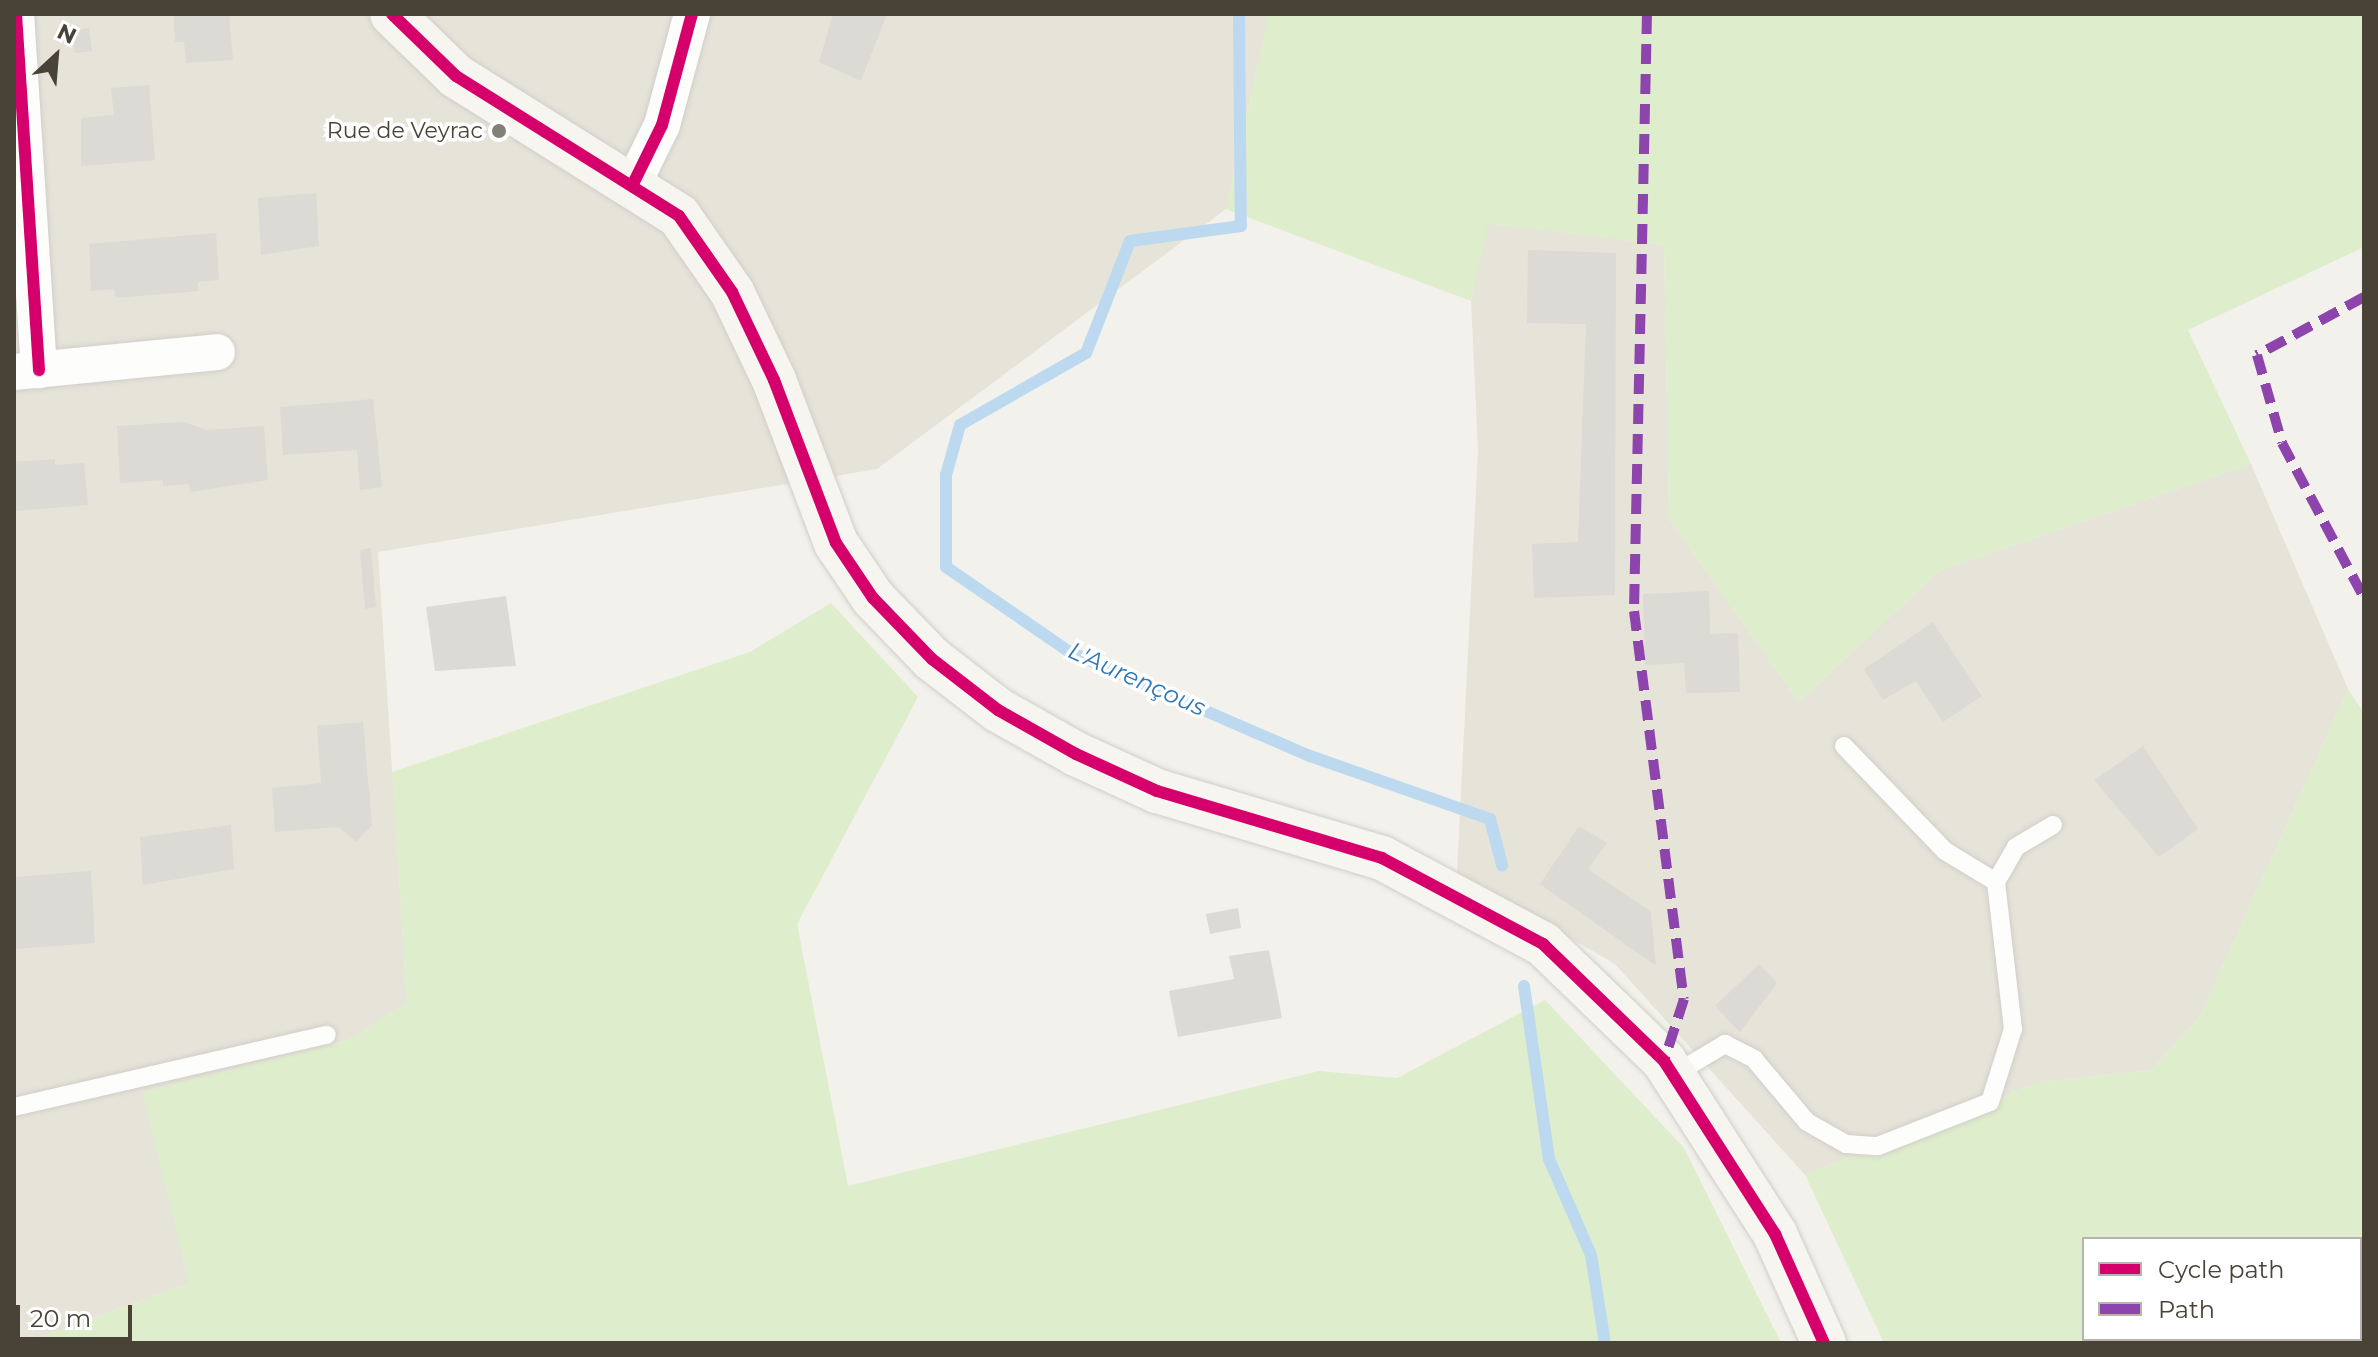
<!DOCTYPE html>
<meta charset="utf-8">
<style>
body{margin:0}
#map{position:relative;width:2378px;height:1357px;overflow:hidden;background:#f2f1ec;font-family:Montserrat,sans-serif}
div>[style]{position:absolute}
.residential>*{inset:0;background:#e6e3d9}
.green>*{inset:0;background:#deedcc}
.stream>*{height:12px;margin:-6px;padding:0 6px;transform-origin:6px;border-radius:6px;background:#bcd9f0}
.building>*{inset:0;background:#dcdad4}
.roads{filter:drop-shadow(0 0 2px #d0cec9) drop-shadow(0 0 2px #d0cec9)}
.service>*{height:18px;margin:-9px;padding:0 9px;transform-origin:9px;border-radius:9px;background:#fdfdfc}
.minor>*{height:36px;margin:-18px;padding:0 18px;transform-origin:18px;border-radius:18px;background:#fdfdfc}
.secondary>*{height:44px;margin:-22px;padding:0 22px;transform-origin:22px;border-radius:22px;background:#f7f5ef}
.quiet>*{height:10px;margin-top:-5px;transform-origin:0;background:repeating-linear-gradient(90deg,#8e44ad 0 20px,transparent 0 30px)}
.cycleway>*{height:12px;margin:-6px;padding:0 6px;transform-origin:6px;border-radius:6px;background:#d6006c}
.dots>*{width:22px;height:22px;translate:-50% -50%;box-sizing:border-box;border:4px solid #fff;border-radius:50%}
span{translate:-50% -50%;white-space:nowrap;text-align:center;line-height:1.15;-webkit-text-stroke:7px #fff;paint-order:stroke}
.poi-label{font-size:22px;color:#494337}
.right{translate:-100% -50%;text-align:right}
.water-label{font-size:24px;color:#2d77b8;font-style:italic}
.frame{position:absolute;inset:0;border:16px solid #494337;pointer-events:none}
.legend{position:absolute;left:2082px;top:1237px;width:280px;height:104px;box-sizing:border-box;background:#fff;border:2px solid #b6b4af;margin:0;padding:10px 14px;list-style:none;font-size:24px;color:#494337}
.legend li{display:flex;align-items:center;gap:16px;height:40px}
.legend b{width:40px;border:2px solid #b6b4af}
.north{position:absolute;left:16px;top:16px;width:80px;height:80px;-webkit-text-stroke:6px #fff;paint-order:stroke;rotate:26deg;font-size:22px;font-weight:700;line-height:32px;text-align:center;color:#494337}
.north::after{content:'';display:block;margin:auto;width:28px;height:36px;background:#494337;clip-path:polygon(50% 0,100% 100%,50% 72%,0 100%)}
.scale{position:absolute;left:16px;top:1305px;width:116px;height:36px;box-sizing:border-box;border:4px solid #494337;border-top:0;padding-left:10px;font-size:24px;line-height:28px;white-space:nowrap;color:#494337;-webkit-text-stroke:6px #fff;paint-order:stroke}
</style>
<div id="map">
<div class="residential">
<i style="clip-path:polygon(14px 14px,1269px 14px,1226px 209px,877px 469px,378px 552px,407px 1002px,351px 1039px,143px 1092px,189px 1283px,24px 1343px,14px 1343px)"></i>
<i style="clip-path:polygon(1487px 223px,1664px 245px,1669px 519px,1799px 702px,1939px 571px,2251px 464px,2348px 689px,2199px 1018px,2151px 1070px,2040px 1082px,1805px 1175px,1615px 964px,1457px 873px,1478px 451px,1471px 301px)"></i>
</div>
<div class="green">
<i style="clip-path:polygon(1269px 14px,2364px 14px,2364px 247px,2188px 330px,2251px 464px,1939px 571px,1799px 702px,1669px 519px,1664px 245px,1488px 224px,1471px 301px,1226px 209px)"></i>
<i style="clip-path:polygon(831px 603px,918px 697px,797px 924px,848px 1186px,1319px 1071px,1397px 1078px,1545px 1000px,1684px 1148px,1781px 1343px,24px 1343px,189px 1283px,142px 1092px,351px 1039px,407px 1002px,392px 772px,750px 652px)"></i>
<i style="clip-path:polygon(evenodd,2348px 689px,2364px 713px,2364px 1343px,1884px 1343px,1805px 1175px,2040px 1082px,2151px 1070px,2199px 1018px,2348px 689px,2084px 1239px,2360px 1239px,2360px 1339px,2084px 1339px,2084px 1239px)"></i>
</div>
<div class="stream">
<i style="left:1239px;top:14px;width:212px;rotate:89.5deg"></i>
<i style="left:1241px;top:226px;width:112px;rotate:172.3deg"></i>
<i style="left:1130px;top:241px;width:120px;rotate:111.4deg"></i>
<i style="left:1086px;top:353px;width:145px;rotate:150.3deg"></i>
<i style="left:960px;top:425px;width:52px;rotate:105.6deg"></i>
<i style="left:946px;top:475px;width:92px;rotate:90deg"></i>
<i style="left:946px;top:567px;width:148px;rotate:34.5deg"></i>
<i style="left:1068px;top:651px;width:264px;rotate:23.5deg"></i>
<i style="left:1310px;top:756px;width:191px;rotate:19.3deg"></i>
<i style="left:1490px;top:819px;width:48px;rotate:75.4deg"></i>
<i style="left:1524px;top:986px;width:175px;rotate:81.8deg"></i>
<i style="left:1549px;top:1159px;width:105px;rotate:66.4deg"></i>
<i style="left:1591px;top:1255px;width:89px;rotate:81deg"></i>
</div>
<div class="building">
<i style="clip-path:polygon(174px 14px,229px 14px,233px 60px,186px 63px,184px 42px,175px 42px)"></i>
<i style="clip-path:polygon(833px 14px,887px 14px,861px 81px,819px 62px)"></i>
<i style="clip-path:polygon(89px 28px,92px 51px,75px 53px,71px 30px)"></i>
<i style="clip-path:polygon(149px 85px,155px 160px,81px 166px,81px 118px,114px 115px,111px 88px)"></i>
<i style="clip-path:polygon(316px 193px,319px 246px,261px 255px,258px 198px)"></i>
<i style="clip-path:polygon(216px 233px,219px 280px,198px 282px,198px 291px,116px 298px,114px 289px,91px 291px,89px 244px)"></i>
<i style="clip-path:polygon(1528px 250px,1616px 253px,1615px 595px,1534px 598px,1532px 544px,1578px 542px,1586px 324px,1527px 323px)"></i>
<i style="clip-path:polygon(373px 399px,382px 487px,360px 490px,357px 450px,283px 455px,280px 407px)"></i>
<i style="clip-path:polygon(185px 422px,206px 430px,264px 426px,268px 480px,190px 492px,189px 484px,163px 486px,163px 480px,120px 483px,117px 426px)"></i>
<i style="clip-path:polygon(55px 459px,55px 465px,84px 463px,88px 505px,15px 511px,14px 462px)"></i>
<i style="clip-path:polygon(371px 548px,376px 607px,365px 609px,360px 550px)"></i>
<i style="clip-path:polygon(1709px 591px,1710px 634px,1738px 633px,1740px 692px,1686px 693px,1684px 663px,1645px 665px,1643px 594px)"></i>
<i style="clip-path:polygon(506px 596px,516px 666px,435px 671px,426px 607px)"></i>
<i style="clip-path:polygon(1933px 622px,1982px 696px,1943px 722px,1916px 681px,1883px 700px,1864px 669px)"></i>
<i style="clip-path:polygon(363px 722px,372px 825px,356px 842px,339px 827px,275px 832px,272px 788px,321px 783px,317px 726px)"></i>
<i style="clip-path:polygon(2143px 746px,2198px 829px,2159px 857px,2094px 780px)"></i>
<i style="clip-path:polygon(231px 825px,234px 869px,143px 885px,140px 837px)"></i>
<i style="clip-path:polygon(1579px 826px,1607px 843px,1588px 869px,1651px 912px,1656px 966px,1540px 884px)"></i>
<i style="clip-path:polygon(91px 871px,95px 943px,14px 949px,14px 877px)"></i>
<i style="clip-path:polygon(1238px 908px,1241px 928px,1210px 934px,1206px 914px)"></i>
<i style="clip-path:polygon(1269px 950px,1282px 1018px,1178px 1037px,1169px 991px,1234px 979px,1229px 956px)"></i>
<i style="clip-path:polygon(1759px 964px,1777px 983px,1740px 1032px,1715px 1006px)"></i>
</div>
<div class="roads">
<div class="service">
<i style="left:1844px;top:746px;width:146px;rotate:46.1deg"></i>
<i style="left:1945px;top:851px;width:60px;rotate:31.3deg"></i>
<i style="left:1673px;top:1075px;width:61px;rotate:-30.8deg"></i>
<i style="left:1725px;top:1044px;width:33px;rotate:27deg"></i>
<i style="left:1754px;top:1059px;width:82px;rotate:49.9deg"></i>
<i style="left:1807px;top:1122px;width:45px;rotate:29.4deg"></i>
<i style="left:1846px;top:1144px;width:32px;rotate:4deg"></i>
<i style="left:1878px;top:1146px;width:120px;rotate:-21.4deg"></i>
<i style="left:1990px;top:1102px;width:77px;rotate:-72.5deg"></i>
<i style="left:2013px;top:1029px;width:148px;rotate:-96.6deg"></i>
<i style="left:1996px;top:882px;width:40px;rotate:-60.3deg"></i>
<i style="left:2016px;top:847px;width:43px;rotate:-30.7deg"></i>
<i style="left:14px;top:1107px;width:321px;rotate:-13deg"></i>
</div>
<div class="minor">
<i style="left:16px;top:14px;width:357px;rotate:86.3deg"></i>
<i style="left:632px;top:186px;width:68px;rotate:-63.8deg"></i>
<i style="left:662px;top:125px;width:115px;rotate:-74.9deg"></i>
<i style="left:14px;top:372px;width:204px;rotate:-5.6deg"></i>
</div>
<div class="secondary">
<i style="left:392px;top:14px;width:89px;rotate:44.1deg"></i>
<i style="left:456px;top:76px;width:263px;rotate:32.1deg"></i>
<i style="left:679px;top:216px;width:93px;rotate:55.1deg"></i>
<i style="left:732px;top:292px;width:98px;rotate:64.5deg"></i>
<i style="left:774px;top:380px;width:174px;rotate:69.2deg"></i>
<i style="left:836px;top:543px;width:66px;rotate:56.1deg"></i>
<i style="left:873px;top:598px;width:85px;rotate:46deg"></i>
<i style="left:932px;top:659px;width:83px;rotate:37.7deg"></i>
<i style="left:998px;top:710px;width:90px;rotate:29.4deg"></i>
<i style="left:1076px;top:754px;width:89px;rotate:24.6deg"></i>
<i style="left:1157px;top:791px;width:235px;rotate:16.6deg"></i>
<i style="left:1382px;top:858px;width:183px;rotate:28.1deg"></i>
<i style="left:1543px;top:944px;width:168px;rotate:44deg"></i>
<i style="left:1664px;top:1061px;width:206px;rotate:57.3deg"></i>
<i style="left:1775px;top:1234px;width:120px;rotate:65.8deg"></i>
</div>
</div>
<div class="quiet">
<i style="left:1647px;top:14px;width:597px;rotate:91.25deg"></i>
<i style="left:1634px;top:611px;width:391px;rotate:82.7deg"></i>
<i style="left:1684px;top:999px;width:65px;rotate:107.9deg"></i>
<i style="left:2364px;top:297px;width:122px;rotate:151.5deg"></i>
<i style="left:2257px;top:355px;width:91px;rotate:74.1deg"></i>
<i style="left:2282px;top:443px;width:175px;rotate:62.1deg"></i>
</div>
<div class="cycleway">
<i style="left:16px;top:14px;width:357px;rotate:86.3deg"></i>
<i style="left:392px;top:14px;width:89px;rotate:44.1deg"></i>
<i style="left:456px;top:76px;width:263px;rotate:32.1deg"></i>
<i style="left:679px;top:216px;width:93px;rotate:55.1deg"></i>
<i style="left:732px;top:292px;width:98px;rotate:64.5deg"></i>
<i style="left:774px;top:380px;width:174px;rotate:69.2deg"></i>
<i style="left:836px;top:543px;width:66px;rotate:56.1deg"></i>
<i style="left:873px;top:598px;width:85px;rotate:46deg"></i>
<i style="left:932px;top:659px;width:83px;rotate:37.7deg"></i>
<i style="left:998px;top:710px;width:90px;rotate:29.4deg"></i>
<i style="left:1076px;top:754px;width:89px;rotate:24.6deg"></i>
<i style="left:1157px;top:791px;width:235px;rotate:16.6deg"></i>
<i style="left:1382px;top:858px;width:183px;rotate:28.1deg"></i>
<i style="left:1543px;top:944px;width:168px;rotate:44deg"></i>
<i style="left:1664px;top:1061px;width:206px;rotate:57.3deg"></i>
<i style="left:1775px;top:1234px;width:120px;rotate:65.8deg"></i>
<i style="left:632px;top:186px;width:68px;rotate:-63.8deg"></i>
<i style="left:662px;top:125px;width:115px;rotate:-74.9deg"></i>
</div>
<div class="dots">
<i style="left:499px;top:131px;background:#848076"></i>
</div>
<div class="poi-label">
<span class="right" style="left:483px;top:131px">Rue de Veyrac</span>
</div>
<div class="water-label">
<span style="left:1137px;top:679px;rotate:24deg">L'Aurençous</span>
</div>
<div class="frame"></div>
<ul class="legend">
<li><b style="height:10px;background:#d6006c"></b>Cycle path</li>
<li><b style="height:10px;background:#8e44ad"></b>Path</li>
</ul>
<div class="north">N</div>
<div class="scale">20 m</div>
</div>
